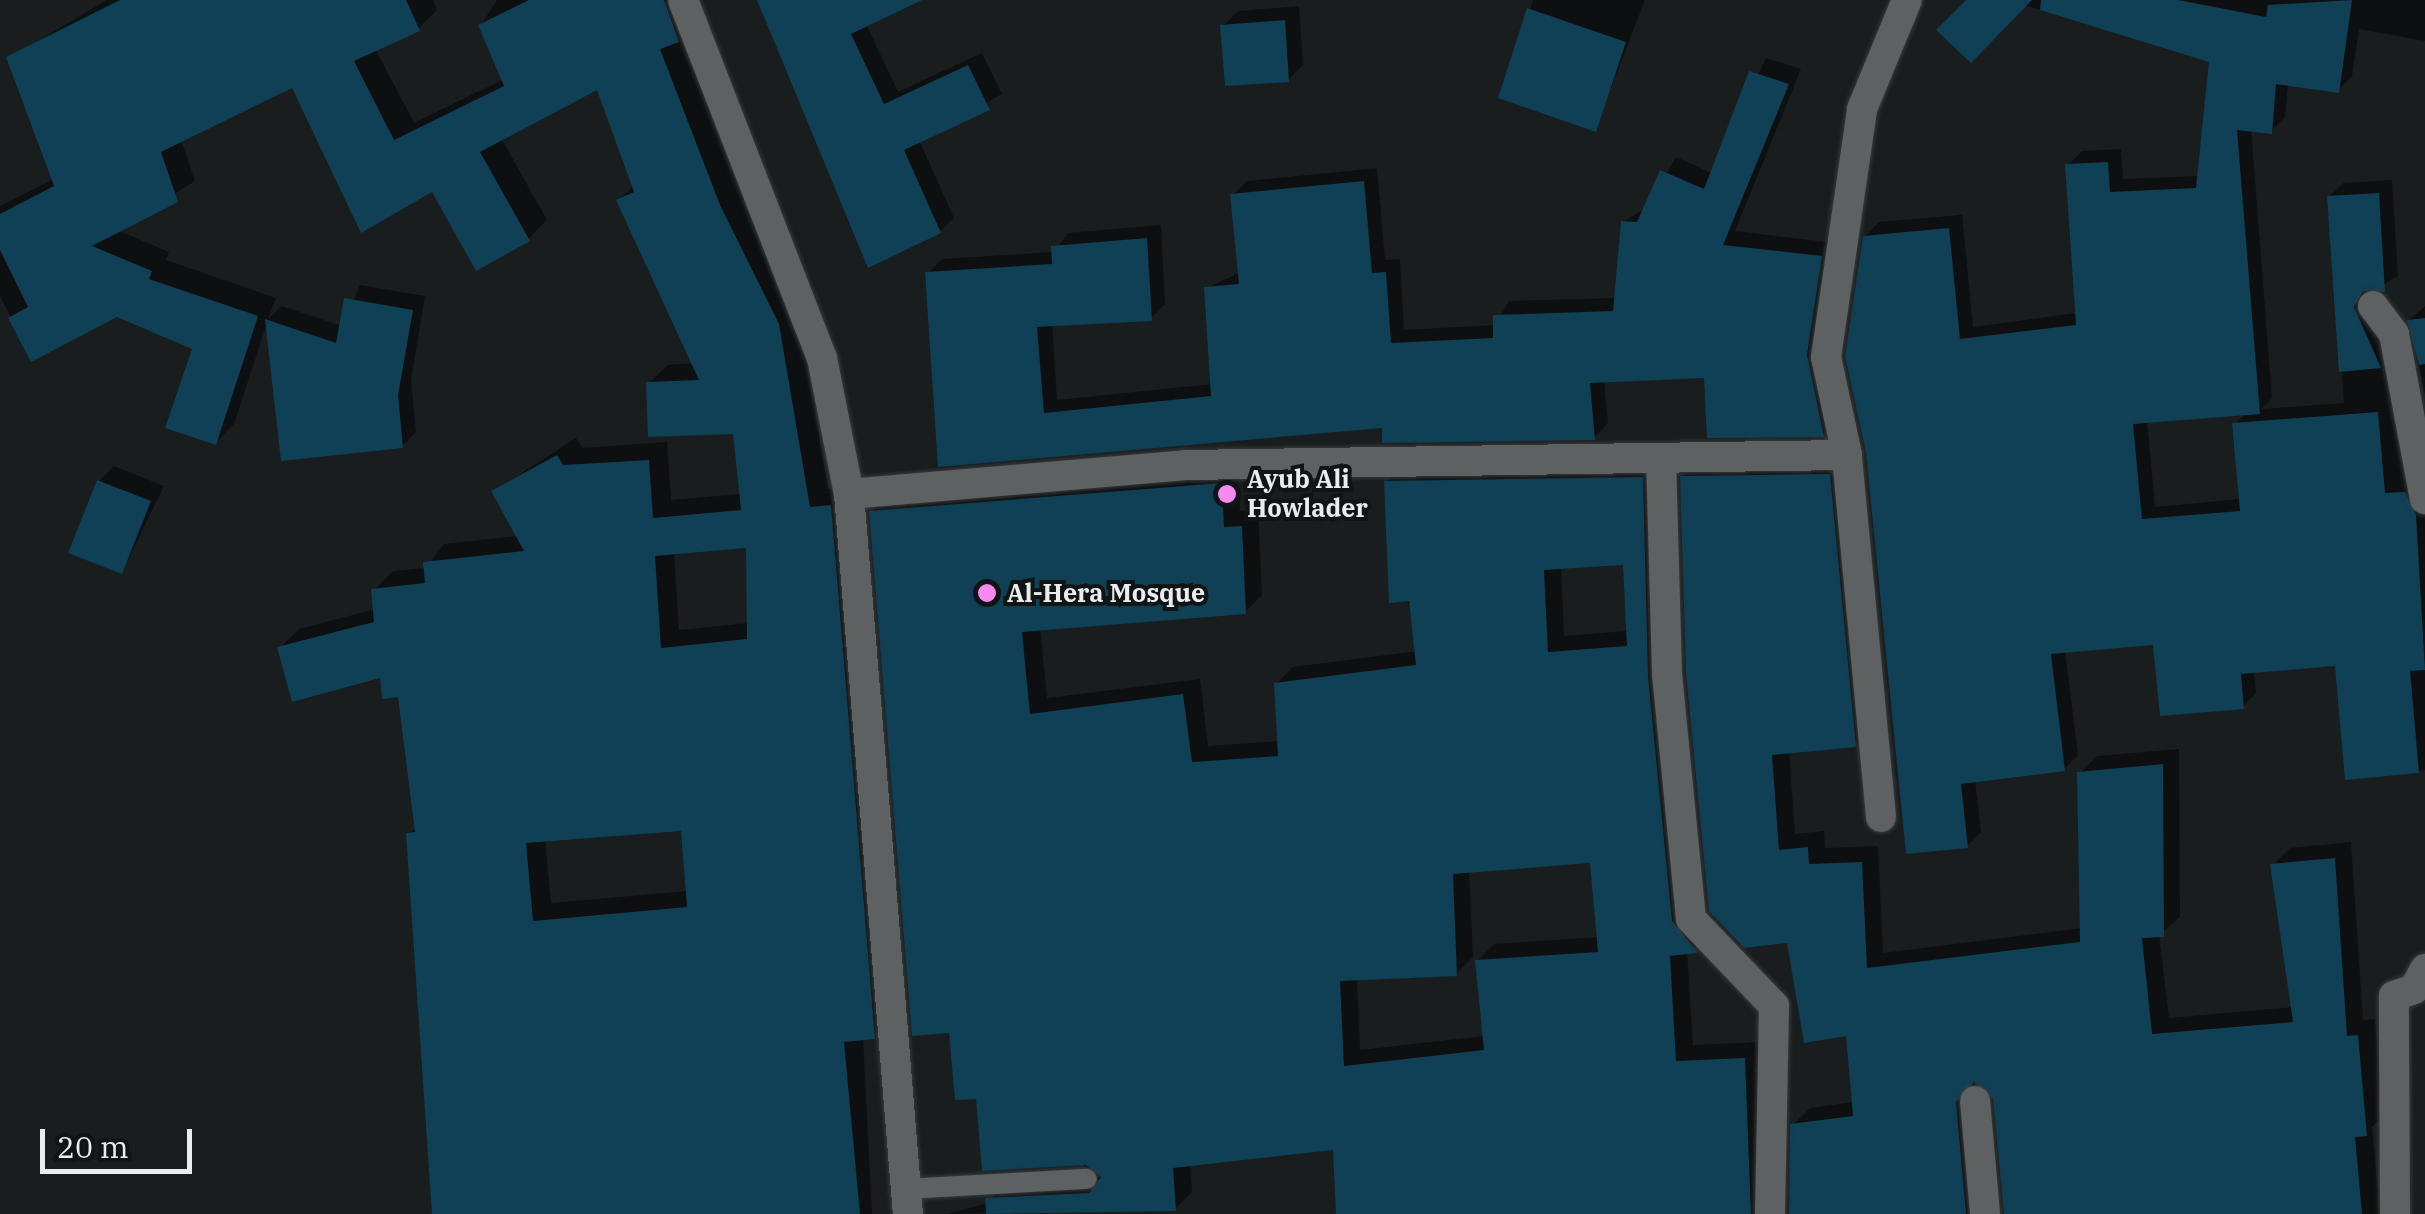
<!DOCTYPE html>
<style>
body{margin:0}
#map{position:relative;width:2425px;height:1214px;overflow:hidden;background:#191d1e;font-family:"IBM Plex Serif",serif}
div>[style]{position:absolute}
.shadow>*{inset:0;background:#0007}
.building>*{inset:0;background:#0f4056}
.roads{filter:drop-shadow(0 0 2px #37393a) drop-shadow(0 0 2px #37393a)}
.service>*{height:20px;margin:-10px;padding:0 10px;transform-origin:10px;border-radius:10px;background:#5d6162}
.minor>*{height:30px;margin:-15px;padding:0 15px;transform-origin:15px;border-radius:15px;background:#5d6162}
.tertiary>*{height:30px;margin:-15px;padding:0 15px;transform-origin:15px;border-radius:15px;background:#5d6162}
.dots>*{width:28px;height:28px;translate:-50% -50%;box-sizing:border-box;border:5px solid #101414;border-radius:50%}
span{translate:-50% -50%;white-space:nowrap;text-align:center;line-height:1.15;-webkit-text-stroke:8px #101414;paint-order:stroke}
.poi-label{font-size:25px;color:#eaeced;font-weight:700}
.left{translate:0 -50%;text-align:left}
.scale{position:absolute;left:40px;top:1129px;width:152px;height:45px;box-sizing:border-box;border:5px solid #eaeced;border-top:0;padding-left:12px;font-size:30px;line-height:35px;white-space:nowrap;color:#eaeced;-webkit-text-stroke:8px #101414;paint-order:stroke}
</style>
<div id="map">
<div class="shadow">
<i style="clip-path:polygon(evenodd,107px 0,433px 0,437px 10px,418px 29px,375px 48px,414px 123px,504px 79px,481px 25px,497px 0,689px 0,696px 21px,681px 36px,797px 304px,828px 489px,849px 487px,893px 1018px,863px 1037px,872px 1214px,435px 1214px,409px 834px,417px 826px,400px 695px,382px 675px,280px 648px,299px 629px,376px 609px,374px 590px,393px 571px,426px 568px,444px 544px,518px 536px,494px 491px,576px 438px,582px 448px,667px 442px,671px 500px,742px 494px,735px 431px,649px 383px,668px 365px,694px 363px,618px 201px,634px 185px,598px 86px,501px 138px,547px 220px,528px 239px,433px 188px,293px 85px,181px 140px,195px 181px,117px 230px,169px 252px,166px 260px,276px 298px,268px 319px,282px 306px,342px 326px,360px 285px,425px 296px,411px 380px,416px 432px,402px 446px,268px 320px,234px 424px,215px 443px,195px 348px,117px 314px,32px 358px,0 296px,0 206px,54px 179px,9px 58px,107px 0,749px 546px,749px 623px,679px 630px,674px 552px,749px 546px,107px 0,684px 828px,688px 891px,551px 903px,545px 839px,684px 828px)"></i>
<i style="clip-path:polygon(760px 0,879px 0,866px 24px,898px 92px,982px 53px,1002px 94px,919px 140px,954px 218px,940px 231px,869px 264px)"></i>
<i style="clip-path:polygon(1533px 0,1645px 0,1595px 129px,1501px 97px)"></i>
<i style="clip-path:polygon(evenodd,1969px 0,2425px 0,2425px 41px,2359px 29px,2352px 76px,2338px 90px,2288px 83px,2285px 117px,2271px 131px,2251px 129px,2272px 398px,2261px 409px,2344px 403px,2329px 197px,2343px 183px,2392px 180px,2398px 276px,2367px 294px,2425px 495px,2425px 770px,2347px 777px,2337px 663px,2254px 671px,2256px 693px,2242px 707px,2156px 643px,2065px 651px,2078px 755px,2064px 769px,1975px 780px,1981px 832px,1967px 846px,1865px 237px,1879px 222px,1962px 215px,1973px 327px,2077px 313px,2068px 165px,2082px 151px,2121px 149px,2123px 179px,2200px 176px,2211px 60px,2024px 5px,1969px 0,2246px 413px,2235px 424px,2241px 499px,2155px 507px,2147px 420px,2246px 413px)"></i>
<i style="clip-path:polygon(1299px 6px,1303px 65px,1288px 80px,1223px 26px,1238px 11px)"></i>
<i style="clip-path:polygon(1766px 58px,1801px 69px,1735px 231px,1835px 243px,1837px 420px,1823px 434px,1707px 375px,1604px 380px,1608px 423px,1594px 438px,1384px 425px,941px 465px,928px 273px,942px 259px,1054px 252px,1068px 233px,1161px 225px,1165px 304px,1151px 318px,1052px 323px,1057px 400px,1213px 384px,1207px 288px,1241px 272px,1233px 195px,1247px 181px,1377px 168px,1385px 260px,1400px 259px,1404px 330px,1495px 325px,1509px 301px,1616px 298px,1623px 222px,1646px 208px,1676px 157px,1712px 173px)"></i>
<i style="clip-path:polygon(2425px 306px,2425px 395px,2409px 320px)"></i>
<i style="clip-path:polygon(1846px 458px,1871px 728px,1854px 745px,1789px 751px,1795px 834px,1824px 831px,1825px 848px,1878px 846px,1883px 953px,2082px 928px,2080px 773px,2097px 756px,2179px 749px,2180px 917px,2159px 935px,2169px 1018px,2294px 1007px,2273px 865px,2290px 848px,2351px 842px,2363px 1020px,2375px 1019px,2383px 1116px,2372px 1127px,2380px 1214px,2006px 1214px,1996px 1098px,1975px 1079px,1983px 1199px,2000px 1214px,1791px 1214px,1793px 1125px,1810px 1108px,1854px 1102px,1848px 1033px,1789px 940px,1683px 477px,1700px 460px)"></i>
<i style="clip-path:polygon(evenodd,1659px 461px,1688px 903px,1713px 934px,1687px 952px,1693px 1045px,1761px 1042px,1778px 1214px,1338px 1214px,1336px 1147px,1190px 1164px,1192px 1192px,1175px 1209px,947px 1214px,988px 1203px,1004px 1182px,1102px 1177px,978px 1096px,951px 1030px,872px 512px,889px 495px,1238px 467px,1240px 511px,1258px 511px,1262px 595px,1245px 612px,1040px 628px,1047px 698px,1200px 679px,1208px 746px,1280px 741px,1276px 684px,1293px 667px,1417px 651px,1386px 482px,1403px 465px,1659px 461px,1626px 563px,1628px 631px,1564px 636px,1561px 567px,1626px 563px,1659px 461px,1592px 861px,1599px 937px,1494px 944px,1477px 961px,1485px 1036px,1360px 1050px,1357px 978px,1456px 974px,1473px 957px,1469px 870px,1592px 861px)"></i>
<i style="clip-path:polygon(114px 466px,164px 486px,122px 572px,99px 481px)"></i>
</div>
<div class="building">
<i style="clip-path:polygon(evenodd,120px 0,406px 0,420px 31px,354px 61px,394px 140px,504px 86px,478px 25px,529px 0,664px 0,679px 42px,660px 49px,720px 205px,779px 324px,810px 507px,831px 505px,875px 1039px,844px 1042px,860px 1214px,432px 1214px,406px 833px,415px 832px,398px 697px,382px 699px,380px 678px,292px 702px,277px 647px,374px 622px,371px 589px,425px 583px,423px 562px,524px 551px,491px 491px,557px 455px,563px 465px,649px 460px,653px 518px,741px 510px,733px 434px,648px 437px,646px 382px,699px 380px,616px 200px,634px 192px,597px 90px,480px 152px,530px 241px,476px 271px,432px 192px,361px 233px,292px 88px,161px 152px,178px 202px,92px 246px,152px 271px,149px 279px,258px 316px,216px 445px,165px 428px,192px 349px,117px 317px,31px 362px,8px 318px,28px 307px,0 250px,0 214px,54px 186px,6px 57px,120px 0,746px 548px,747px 639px,661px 648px,655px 556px,746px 548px,120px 0,681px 831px,687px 907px,533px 921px,526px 843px,681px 831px)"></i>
<i style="clip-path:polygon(757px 0,922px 0,851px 34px,884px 104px,968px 65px,990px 110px,904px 150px,941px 233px,868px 268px)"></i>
<i style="clip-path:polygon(1966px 0,2032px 0,1971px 63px,1936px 30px)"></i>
<i style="clip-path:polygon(2041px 0,2178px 0,2266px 17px,2268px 5px,2352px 0,2339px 93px,2276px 84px,2272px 134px,2237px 130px,2260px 414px,2133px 424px,2142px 519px,2240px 511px,2232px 423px,2378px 412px,2385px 493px,2405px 492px,2416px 515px,2425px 670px,2410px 671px,2419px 773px,2345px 780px,2335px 666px,2241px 674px,2244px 709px,2160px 716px,2153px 645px,2051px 654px,2065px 771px,1961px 784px,1968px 848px,1906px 854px,1866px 453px,1845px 356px,1863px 236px,1949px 228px,1960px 339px,2076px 325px,2065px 164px,2108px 162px,2110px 192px,2196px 188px,2209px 62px,2040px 10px)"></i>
<i style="clip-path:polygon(1527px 8px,1626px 42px,1596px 132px,1498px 98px)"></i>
<i style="clip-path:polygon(1285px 20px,1289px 82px,1225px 86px,1220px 25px)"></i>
<i style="clip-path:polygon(1749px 71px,1789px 84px,1723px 245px,1822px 256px,1807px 355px,1824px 437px,1707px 438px,1704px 378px,1590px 383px,1595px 440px,1382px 443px,1382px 428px,938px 467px,925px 272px,1052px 264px,1051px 246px,1147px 238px,1152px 321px,1037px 327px,1044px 413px,1211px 396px,1204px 287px,1239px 284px,1230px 194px,1364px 181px,1372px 273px,1386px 272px,1391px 343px,1493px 338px,1493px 315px,1613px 311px,1621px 221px,1637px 222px,1660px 170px,1704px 189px)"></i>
<i style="clip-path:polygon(2379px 193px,2385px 292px,2363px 291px,2354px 307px,2381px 368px,2339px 372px,2327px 196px)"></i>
<i style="clip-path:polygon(344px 298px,413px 310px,398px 395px,403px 448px,281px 461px,265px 319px,336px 343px)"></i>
<i style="clip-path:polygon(2425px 318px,2425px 364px,2419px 365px,2407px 320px)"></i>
<i style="clip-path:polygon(1830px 474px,1856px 747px,1772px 755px,1779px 850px,1808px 847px,1809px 864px,1862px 862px,1867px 968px,2080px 942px,2077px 772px,2163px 764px,2164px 937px,2142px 938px,2152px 1034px,2293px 1022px,2270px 864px,2335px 858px,2347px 1036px,2358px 1035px,2367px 1136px,2355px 1137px,2362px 1214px,2004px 1214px,1993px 1098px,1974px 1082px,1956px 1102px,1966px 1214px,1789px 1214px,1790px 1124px,1853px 1116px,1846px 1036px,1804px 1043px,1787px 943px,1744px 948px,1709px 911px,1686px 673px,1680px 476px)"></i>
<i style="clip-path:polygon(evenodd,1643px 477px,1648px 676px,1672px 921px,1698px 953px,1670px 956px,1676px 1061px,1745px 1058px,1751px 1214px,1336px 1214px,1333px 1150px,1173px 1168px,1176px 1211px,986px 1214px,985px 1198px,1089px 1193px,1101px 1177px,1086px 1165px,982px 1171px,976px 1099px,955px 1100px,949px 1033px,912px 1036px,869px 511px,1222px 483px,1224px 527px,1242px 526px,1246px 614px,1022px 632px,1030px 714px,1183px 694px,1192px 762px,1278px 756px,1274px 683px,1416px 665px,1409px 601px,1389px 603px,1384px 481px,1643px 477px,1623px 565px,1627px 646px,1548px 652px,1544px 570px,1623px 565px,1643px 477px,1590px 863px,1598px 952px,1475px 960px,1484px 1050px,1344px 1066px,1340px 981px,1457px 976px,1453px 874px,1590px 863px)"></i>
<i style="clip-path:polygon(97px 480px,151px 501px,122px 574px,68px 553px)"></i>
</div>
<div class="roads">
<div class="service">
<i style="left:906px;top:1189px;width:181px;rotate:-3.2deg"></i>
</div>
<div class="minor">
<i style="left:2373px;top:306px;width:35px;rotate:53deg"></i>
<i style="left:2394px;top:334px;width:168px;rotate:79.4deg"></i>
<i style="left:1661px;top:458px;width:216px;rotate:88.4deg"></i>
<i style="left:1667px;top:674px;width:246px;rotate:84.4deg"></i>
<i style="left:1691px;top:919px;width:120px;rotate:46.3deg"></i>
<i style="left:1774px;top:1006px;width:208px;rotate:91.1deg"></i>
<i style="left:849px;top:494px;width:338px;rotate:-4.9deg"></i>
<i style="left:1186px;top:465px;width:661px;rotate:-0.87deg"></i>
<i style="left:1881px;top:817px;width:364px;rotate:-95.4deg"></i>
<i style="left:1847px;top:455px;width:100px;rotate:-102.1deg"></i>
<i style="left:1826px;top:357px;width:251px;rotate:-81.7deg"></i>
<i style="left:1862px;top:109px;width:118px;rotate:-67.6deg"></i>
<i style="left:1975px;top:1101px;width:113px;rotate:84.9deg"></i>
<i style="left:2395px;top:1214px;width:218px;rotate:-90.3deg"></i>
<i style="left:2394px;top:996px;width:21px;rotate:-19deg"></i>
<i style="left:2414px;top:989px;width:23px;rotate:-61deg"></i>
</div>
<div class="tertiary">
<i style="left:683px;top:0;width:384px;rotate:68.8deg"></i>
<i style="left:822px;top:358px;width:139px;rotate:78.8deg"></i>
<i style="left:849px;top:494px;width:722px;rotate:85.32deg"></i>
</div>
</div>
<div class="dots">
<i style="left:1227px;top:494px;background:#f489f0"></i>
<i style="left:987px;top:593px;background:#f489f0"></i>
</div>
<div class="poi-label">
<span class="left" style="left:1247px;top:494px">Ayub Ali<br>Howlader</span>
<span class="left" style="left:1007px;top:593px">Al-Hera Mosque</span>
</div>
<div class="scale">20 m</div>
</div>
